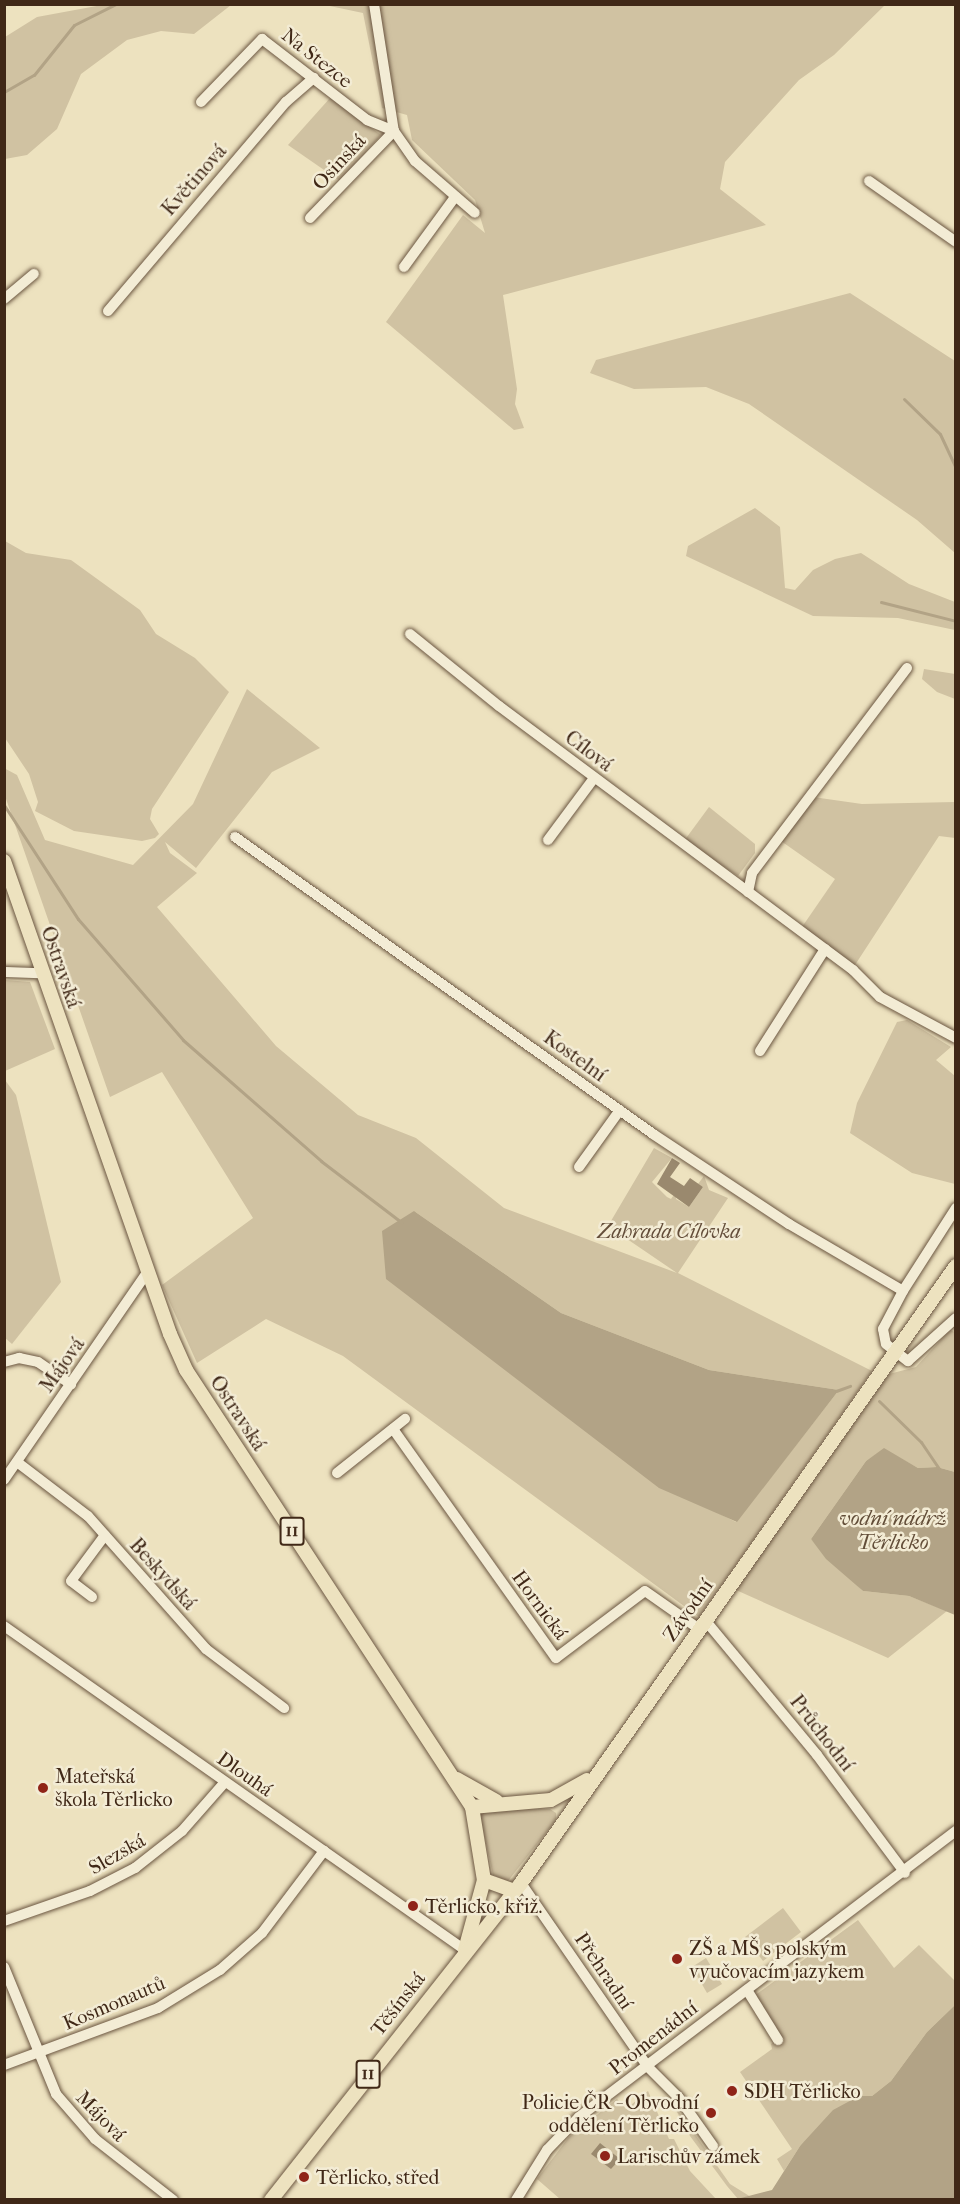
<!DOCTYPE html>
<meta charset="utf-8">
<style>
body{margin:0}
#map{position:relative;width:960px;height:2204px;overflow:hidden;background:#ede2bf;font-family:"IM FELL French Canon",serif}
div>[style]{position:absolute}
.green>*{inset:0;background:#d0c2a2}
.water>*{inset:0;background:#b2a386}
.stream>*{height:3px;margin:-1.5px;padding:0 1.5px;transform-origin:1.5px;border-radius:1.5px;background:#b2a386}
.building>*{inset:0;background:#9a896e}
.roads{filter:drop-shadow(0 0 2px #6b5641) drop-shadow(0 0 2px #6b5641)}
.minor>*{height:10px;margin:-5px;padding:0 5px;transform-origin:5px;border-radius:5px;background:#f3ecd5}
.major>*{height:14px;margin:-7px;padding:0 7px;transform-origin:7px;border-radius:7px;background:#ede2bf}
.dots>*{width:16px;height:16px;translate:-50% -50%;box-sizing:border-box;border:3px solid #f3ecd5;border-radius:50%}
span{translate:-50% -50%;white-space:nowrap;text-align:center;line-height:1.15;-webkit-text-stroke:5px #f3ecd5;paint-order:stroke}
.shield-label span{padding:2px 4px;background:#f3ecd5;border:2px solid;border-radius:4px;-webkit-text-stroke-width:0}
.shield-label{font-size:18px;color:#402817;font-weight:700}
.street-label{font-size:20px;color:#402817}
.park-label{font-size:20px;color:#644e3a;font-style:italic}
.poi-label{font-size:20px;color:#402817}
.left{translate:0 -50%;text-align:left}
.right{translate:-100% -50%;text-align:right}
.water-label{font-size:21px;color:#624d38;font-style:italic}
.frame{position:absolute;inset:0;border:6px solid #402817;pointer-events:none}
</style>
<div id="map">
<div class="green">
<i style="clip-path:polygon(102px 5px,231px 5px,194px 34px,161px 31px,127px 40px,81px 74px,57px 129px,27px 155px,5px 159px,5px 37px,37px 17px)"></i>
<i style="clip-path:polygon(325px 5px,885px 5px,834px 55px,799px 80px,725px 162px,720px 189px,766px 225px,503px 295px,517px 389px,515px 404px,524px 428px,514px 430px,386px 322px,463px 215px,485px 233px,475px 200px,412px 140px,407px 115px,382px 108px,363px 13px)"></i>
<i style="clip-path:polygon(330px 98px,381px 135px,340px 181px,288px 145px)"></i>
<i style="clip-path:polygon(850px 293px,955px 361px,955px 553px,917px 520px,749px 404px,706px 387px,634px 389px,590px 373px,596px 360px)"></i>
<i style="clip-path:polygon(755px 508px,780px 527px,785px 588px,795px 590px,813px 570px,835px 559px,861px 553px,909px 584px,955px 602px,955px 630px,898px 618px,813px 616px,686px 556px,688px 546px)"></i>
<i style="clip-path:polygon(5px 541px,26px 553px,71px 560px,140px 610px,156px 634px,195px 658px,229px 692px,152px 809px,150px 819px,159px 834px,155px 838px,142px 841px,74px 831px,35px 811px,38px 802px,29px 774px,5px 738px)"></i>
<i style="clip-path:polygon(924px 669px,955px 674px,955px 699px,937px 692px,922px 679px)"></i>
<i style="clip-path:polygon(evenodd,247px 689px,320px 748px,272px 772px,196px 868px,165px 842px,170px 853px,197px 873px,157px 907px,276px 1046px,358px 1115px,416px 1138px,504px 1208px,677px 1273px,608px 1226px,654px 1148px,672px 1158px,652px 1182px,667px 1197px,671px 1199px,676px 1192px,676px 1199px,689px 1207px,703px 1187px,698px 1184px,704px 1176px,709px 1190px,728px 1198px,678px 1273px,872px 1371px,699px 1617px,343px 1356px,266px 1319px,197px 1363px,162px 1285px,253px 1218px,162px 1072px,110px 1097px,5px 796px,4px 768px,17px 775px,45px 840px,133px 865px,193px 804px,247px 689px,414px 1211px,561px 1313px,709px 1370px,839px 1390px,736px 1522px,712px 1510px,414px 1211px)"></i>
<i style="clip-path:polygon(813px 797px,862px 804px,955px 802px,955px 838px,939px 836px,855px 965px,802px 927px,835px 879px,781px 841px)"></i>
<i style="clip-path:polygon(709px 807px,755px 844px,755px 853px,738px 876px,684px 841px)"></i>
<i style="clip-path:polygon(5px 980px,30px 982px,55px 1049px,5px 1071px)"></i>
<i style="clip-path:polygon(907px 1020px,951px 1047px,936px 1060px,955px 1076px,955px 1184px,912px 1173px,850px 1133px,857px 1103px,897px 1022px)"></i>
<i style="clip-path:polygon(5px 1080px,16px 1095px,61px 1282px,12px 1344px,4px 1337px)"></i>
<i style="clip-path:polygon(950px 1330px,955px 1332px,955px 1472px,937px 1467px,918px 1468px,884px 1449px,866px 1461px,811px 1539px,863px 1591px,909px 1596px,947px 1611px,888px 1658px,736px 1590px,889px 1374px,916px 1367px)"></i>
<i style="clip-path:polygon(491px 1807px,550px 1809px,556px 1813px,556px 1820px,508px 1881px,493px 1875px,479px 1812px)"></i>
<i style="clip-path:polygon(783px 1908px,801px 1932px,763px 1961px,745px 1937px)"></i>
<i style="clip-path:polygon(858px 1920px,894px 1968px,919px 1945px,955px 1981px,955px 2005px,927px 2032px,891px 2081px,872px 2096px,859px 2096px,800px 2146px,784px 2171px,777px 2159px,792px 2149px,740px 2072px,772px 2049px,771px 2044px,779px 2037px,754px 1996px)"></i>
<i style="clip-path:polygon(706px 1958px,722px 1984px,707px 1993px,692px 1967px)"></i>
<i style="clip-path:polygon(648px 2091px,669px 2139px,674px 2139px,690px 2171px,716px 2199px,560px 2199px,537px 2179px,569px 2137px,617px 2099px,626px 2109px)"></i>
<i style="clip-path:polygon(670px 2099px,730px 2184px,751px 2197px,738px 2199px,727px 2186px,690px 2136px)"></i>
</div>
<div class="water">
<i style="clip-path:polygon(414px 1211px,561px 1313px,709px 1370px,839px 1390px,737px 1522px,659px 1488px,386px 1279px,382px 1231px)"></i>
<i style="clip-path:polygon(884px 1448px,918px 1468px,937px 1467px,955px 1472px,955px 1615px,909px 1596px,863px 1591px,826px 1559px,811px 1539px,866px 1461px)"></i>
<i style="clip-path:polygon(955px 2005px,955px 2199px,737px 2199px,772px 2190px,800px 2146px,833px 2110px,859px 2096px,872px 2096px,891px 2081px,927px 2032px)"></i>
</div>
<div class="stream">
<i style="left:4px;top:52px;width:5px;rotate:90deg"></i>
<i style="left:4px;top:92px;width:34px;rotate:-30deg"></i>
<i style="left:34px;top:75px;width:64px;rotate:-51.3deg"></i>
<i style="left:74px;top:25px;width:47px;rotate:-26.6deg"></i>
<i style="left:904px;top:399px;width:50px;rotate:44.2deg"></i>
<i style="left:940px;top:434px;width:38px;rotate:65deg"></i>
<i style="left:881px;top:602px;width:77px;rotate:14.2deg"></i>
<i style="left:4px;top:805px;width:136px;rotate:57deg"></i>
<i style="left:78px;top:919px;width:160px;rotate:49deg"></i>
<i style="left:183px;top:1040px;width:184px;rotate:41.2deg"></i>
<i style="left:321px;top:1161px;width:101px;rotate:37.3deg"></i>
<i style="left:836px;top:1391px;width:15px;rotate:-20deg"></i>
<i style="left:879px;top:1401px;width:59px;rotate:44.3deg"></i>
<i style="left:921px;top:1442px;width:32px;rotate:56deg"></i>
</div>
<div class="building">
<i style="clip-path:polygon(672px 1158px,680px 1163px,670px 1177px,684px 1186px,690px 1178px,703px 1187px,689px 1207px,657px 1184px)"></i>
<i style="clip-path:polygon(600px 2143px,620px 2159px,611px 2169px,591px 2154px)"></i>
</div>
<div class="roads">
<div class="minor">
<i style="left:374px;top:4px;width:129px;rotate:81.1deg"></i>
<i style="left:394px;top:131px;width:37px;rotate:55deg"></i>
<i style="left:415px;top:161px;width:79px;rotate:40.9deg"></i>
<i style="left:201px;top:102px;width:88px;rotate:-45.9deg"></i>
<i style="left:262px;top:39px;width:133px;rotate:37.6deg"></i>
<i style="left:367px;top:120px;width:29px;rotate:22deg"></i>
<i style="left:869px;top:181px;width:106px;rotate:35deg"></i>
<i style="left:310px;top:218px;width:121px;rotate:-46deg"></i>
<i style="left:404px;top:267px;width:87px;rotate:-53.9deg"></i>
<i style="left:4px;top:299px;width:39px;rotate:-40deg"></i>
<i style="left:108px;top:311px;width:275px;rotate:-49.6deg"></i>
<i style="left:286px;top:102px;width:37px;rotate:-41deg"></i>
<i style="left:410px;top:634px;width:114px;rotate:39deg"></i>
<i style="left:499px;top:706px;width:442px;rotate:36.7deg"></i>
<i style="left:853px;top:970px;width:38px;rotate:45deg"></i>
<i style="left:880px;top:997px;width:86px;rotate:28.3deg"></i>
<i style="left:235px;top:837px;width:513px;rotate:35.39deg"></i>
<i style="left:653px;top:1134px;width:163px;rotate:33.5deg"></i>
<i style="left:789px;top:1224px;width:132px;rotate:30.4deg"></i>
<i style="left:548px;top:840px;width:77px;rotate:-53.4deg"></i>
<i style="left:748px;top:892px;width:19px;rotate:-78deg"></i>
<i style="left:752px;top:873px;width:257px;rotate:-52.9deg"></i>
<i style="left:4px;top:972px;width:38px;rotate:2deg"></i>
<i style="left:760px;top:1051px;width:121px;rotate:-57.5deg"></i>
<i style="left:579px;top:1167px;width:70px;rotate:-54.3deg"></i>
<i style="left:956px;top:1208px;width:98px;rotate:122.6deg"></i>
<i style="left:903px;top:1291px;width:43px;rotate:117.8deg"></i>
<i style="left:883px;top:1329px;width:15px;rotate:79deg"></i>
<i style="left:886px;top:1344px;width:28px;rotate:38deg"></i>
<i style="left:908px;top:1361px;width:64px;rotate:-41.9deg"></i>
<i style="left:4px;top:1362px;width:16px;rotate:-15deg"></i>
<i style="left:19px;top:1358px;width:19px;rotate:12deg"></i>
<i style="left:38px;top:1362px;width:40px;rotate:34deg"></i>
<i style="left:393px;top:1429px;width:281px;rotate:54.6deg"></i>
<i style="left:556px;top:1658px;width:111px;rotate:-37deg"></i>
<i style="left:645px;top:1591px;width:66px;rotate:35.1deg"></i>
<i style="left:17px;top:1462px;width:89px;rotate:37.3deg"></i>
<i style="left:88px;top:1516px;width:178px;rotate:48.4deg"></i>
<i style="left:206px;top:1649px;width:98px;rotate:37.1deg"></i>
<i style="left:337px;top:1473px;width:87px;rotate:-38.5deg"></i>
<i style="left:4px;top:1480px;width:254px;rotate:-55.4deg"></i>
<i style="left:92px;top:1597px;width:26px;rotate:-143deg"></i>
<i style="left:71px;top:1581px;width:57px;rotate:-53.5deg"></i>
<i style="left:705px;top:1620px;width:175px;rotate:50.3deg"></i>
<i style="left:817px;top:1755px;width:147px;rotate:53.3deg"></i>
<i style="left:4px;top:1626px;width:563px;rotate:35.1deg"></i>
<i style="left:521px;top:1883px;width:224px;rotate:55.4deg"></i>
<i style="left:648px;top:2067px;width:44px;rotate:45deg"></i>
<i style="left:679px;top:2098px;width:59px;rotate:54.7deg"></i>
<i style="left:4px;top:1921px;width:91px;rotate:-19.2deg"></i>
<i style="left:90px;top:1891px;width:51px;rotate:-27.1deg"></i>
<i style="left:135px;top:1868px;width:60px;rotate:-38.2deg"></i>
<i style="left:182px;top:1831px;width:65px;rotate:-48.7deg"></i>
<i style="left:4px;top:1967px;width:137px;rotate:67.7deg"></i>
<i style="left:56px;top:2094px;width:60px;rotate:49.1deg"></i>
<i style="left:95px;top:2139px;width:99px;rotate:38deg"></i>
<i style="left:747px;top:1990px;width:59px;rotate:58.2deg"></i>
<i style="left:4px;top:2065px;width:164px;rotate:-20.3deg"></i>
<i style="left:158px;top:2008px;width:73px;rotate:-31.5deg"></i>
<i style="left:220px;top:1970px;width:56px;rotate:-41.4deg"></i>
<i style="left:262px;top:1933px;width:103px;rotate:-52.9deg"></i>
<i style="left:516px;top:2200px;width:59px;rotate:-58.2deg"></i>
<i style="left:547px;top:2150px;width:46px;rotate:-45.9deg"></i>
<i style="left:579px;top:2117px;width:473px;rotate:-37.2deg"></i>
</div>
<div class="major">
<i style="left:4px;top:861px;width:501px;rotate:70.66deg"></i>
<i style="left:170px;top:1334px;width:39px;rotate:66deg"></i>
<i style="left:186px;top:1370px;width:522px;rotate:56.8deg"></i>
<i style="left:472px;top:1807px;width:74px;rotate:80.7deg"></i>
<i style="left:484px;top:1880px;width:73px;rotate:105.2deg"></i>
<i style="left:457px;top:1779px;width:45px;rotate:29.4deg"></i>
<i style="left:472px;top:1807px;width:79px;rotate:-5.1deg"></i>
<i style="left:551px;top:1800px;width:41px;rotate:-29.1deg"></i>
<i style="left:484px;top:1880px;width:32px;rotate:20deg"></i>
<i style="left:271px;top:2200px;width:404px;rotate:-51.7deg"></i>
<i style="left:521px;top:1883px;width:755px;rotate:-54.82deg"></i>
</div>
</div>
<div class="dots">
<i style="left:43px;top:1788px;background:#8f2418"></i>
<i style="left:413px;top:1906px;background:#8f2418"></i>
<i style="left:677px;top:1959px;background:#8f2418"></i>
<i style="left:732px;top:2091px;background:#8f2418"></i>
<i style="left:711px;top:2113px;background:#8f2418"></i>
<i style="left:605px;top:2156px;background:#8f2418"></i>
<i style="left:304px;top:2177px;background:#8f2418"></i>
</div>
<div class="shield-label">
<span style="left:292px;top:1531px">11</span>
<span style="left:368px;top:2074px">11</span>
</div>
<div class="street-label">
<span style="left:317px;top:58px;rotate:38deg">Na Stezce</span>
<span style="left:339px;top:162px;rotate:-47deg">Osinská</span>
<span style="left:194px;top:180px;rotate:-49deg">Květinová</span>
<span style="left:589px;top:751px;rotate:37deg">Cílová</span>
<span style="left:61px;top:967px;rotate:71deg">Ostravská</span>
<span style="left:575px;top:1056px;rotate:36deg">Kostelní</span>
<span style="left:62px;top:1365px;rotate:-55deg">Májová</span>
<span style="left:238px;top:1413px;rotate:57deg">Ostravská</span>
<span style="left:163px;top:1574px;rotate:48deg">Beskydská</span>
<span style="left:540px;top:1605px;rotate:54deg">Hornická</span>
<span style="left:688px;top:1610px;rotate:-55deg">Závodní</span>
<span style="left:822px;top:1733px;rotate:52deg">Průchodní</span>
<span style="left:245px;top:1774px;rotate:35deg">Dlouhá</span>
<span style="left:117px;top:1854px;rotate:-30deg">Slezská</span>
<span style="left:604px;top:1971px;rotate:56deg">Přehradní</span>
<span style="left:114px;top:2003px;rotate:-23deg">Kosmonautů</span>
<span style="left:398px;top:2004px;rotate:-52deg">Těšínská</span>
<span style="left:653px;top:2038px;rotate:-38deg">Promenádní</span>
<span style="left:101px;top:2116px;rotate:46deg">Májová</span>
</div>
<div class="park-label">
<span style="left:669px;top:1231px">Zahrada Cílovka</span>
</div>
<div class="poi-label">
<span class="left" style="left:55px;top:1788px">Mateřská<br>škola Těrlicko</span>
<span class="left" style="left:425px;top:1906px">Těrlicko, křiž.</span>
<span class="left" style="left:689px;top:1960px">ZŠ a MŠ s polským<br>vyučovacím jazykem</span>
<span class="left" style="left:744px;top:2091px">SDH Těrlicko</span>
<span class="right" style="left:699px;top:2114px">Policie ČR - Obvodní<br>oddělení Těrlicko</span>
<span class="left" style="left:617px;top:2156px">Larischův zámek</span>
<span class="left" style="left:316px;top:2177px">Těrlicko, střed</span>
</div>
<div class="water-label">
<span style="left:893px;top:1530px">vodní nádrž<br>Těrlicko</span>
</div>
<div class="frame"></div>
</div>
